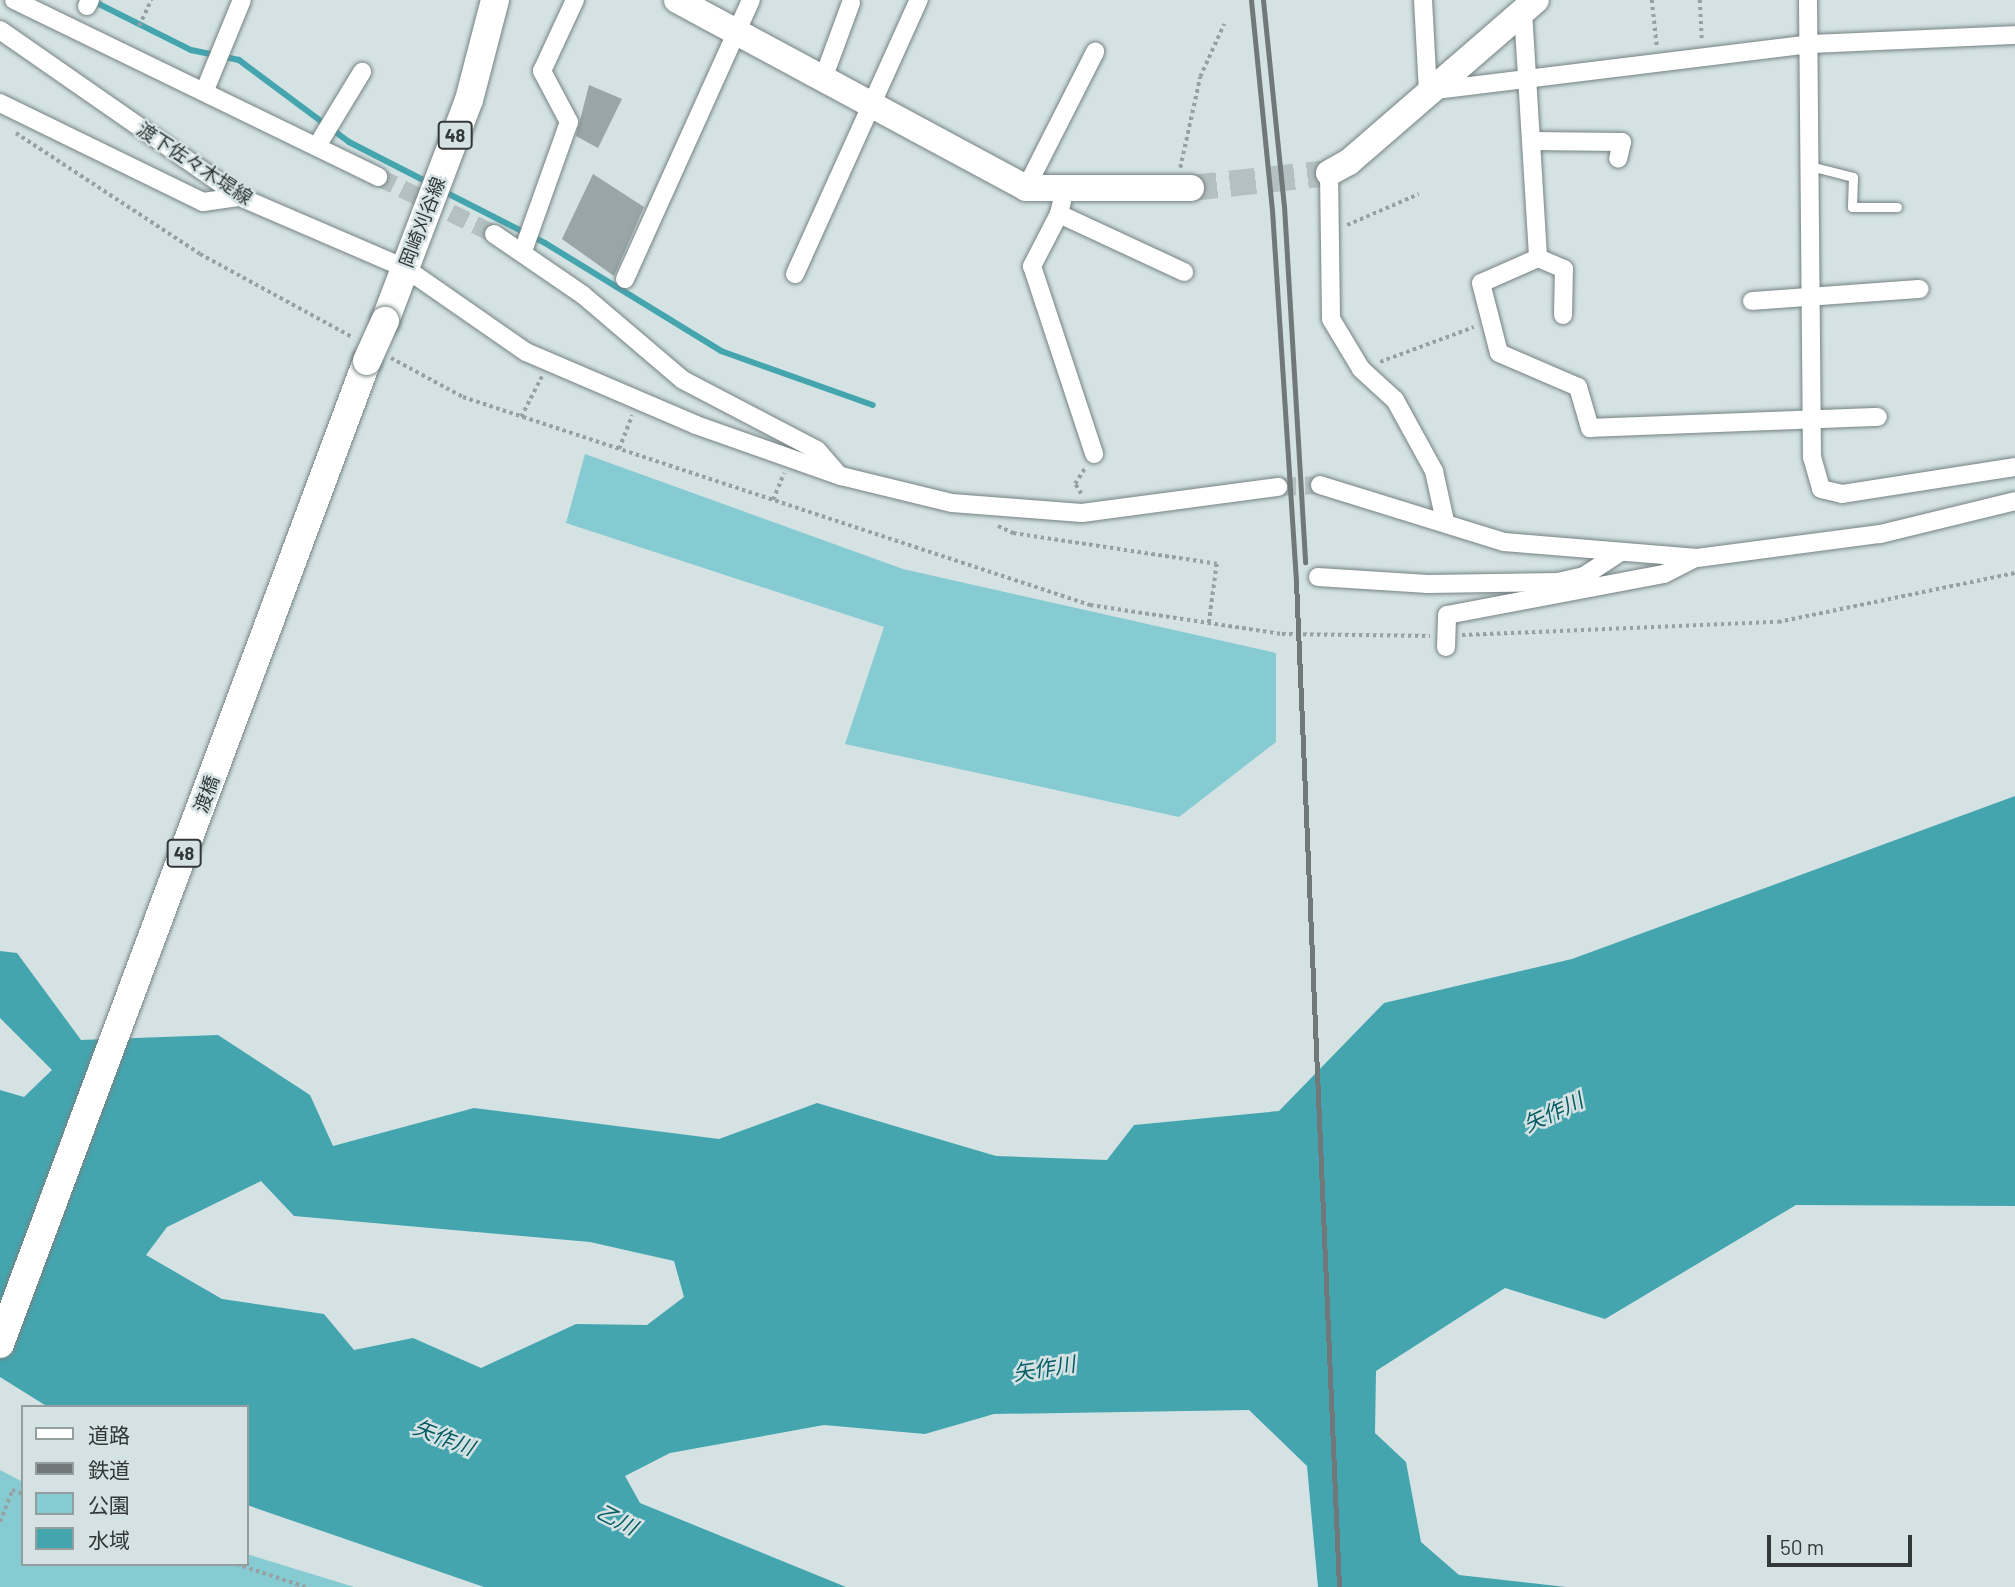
<!DOCTYPE html>
<meta charset="utf-8">
<style>
body{margin:0}
#map{position:relative;width:2015px;height:1587px;overflow:hidden;background:#d4e2e3;font-family:Barlow,"Noto Sans JP",sans-serif}
div>[style]{position:absolute}
.green>*{inset:0;background:#86cbd2}
.water>*{inset:0;background:#44a5af}
.stream>*{height:6px;margin:-3px;padding:0 3px;transform-origin:3px;border-radius:3px;background:#44a5af}
.building>*{inset:0;background:#99a5a7}
.street-tunnel>*{height:18px;margin-top:-9px;transform-origin:0;background:repeating-linear-gradient(90deg,#b4c0c1 0 18px,transparent 0 27px)}
.secondary-tunnel>*{height:26px;margin-top:-13px;transform-origin:0;background:repeating-linear-gradient(90deg,#b4c0c1 0 26px,transparent 0 39px)}
.path>*{height:3.5px;margin-top:-1.75px;transform-origin:0;background:repeating-linear-gradient(90deg,#97a1a2 0 3.5px,transparent 0 7px)}
.roads{filter:drop-shadow(0 0 2px #758283) drop-shadow(0 0 2px #758283)}
.lane>*{height:9px;margin:-4.5px;padding:0 4.5px;transform-origin:4.5px;border-radius:4.5px;background:#fff}
.street>*{height:18px;margin:-9px;padding:0 9px;transform-origin:9px;border-radius:9px;background:#fff}
.secondary>*{height:26px;margin:-13px;padding:0 13px;transform-origin:13px;border-radius:13px;background:#fff}
.primary>*{height:28px;margin:-14px;padding:0 14px;transform-origin:14px;border-radius:14px;background:#fff}
.rail>*{height:5px;margin:-2.5px;padding:0 2.5px;transform-origin:2.5px;border-radius:2.5px;background:#707879}
.bridges{filter:drop-shadow(0 0 2px #758283) drop-shadow(0 0 2px #758283)}
.primary-bridge>*{height:28px;margin:-14px;padding:0 14px;transform-origin:14px;border-radius:14px;background:#fff}
span{translate:-50% -50%;white-space:nowrap;text-align:center;line-height:1.15;-webkit-text-stroke:5px #d4e2e3;paint-order:stroke}
.shield-label span{padding:2px 5px;background:#d4e2e3;border:2px solid;border-radius:5px;-webkit-text-stroke-width:0}
.shield-label{font-size:18px;color:#323738;font-weight:700}
.street-label{font-size:19px;color:#323738}
.water-label{font-size:21px;color:#055c63;font-style:italic}
.legend{position:absolute;left:21px;top:1405px;width:228px;height:161px;box-sizing:border-box;background:#d4e2e3;border:2px solid #939e9f;margin:0;padding:9px 12px;list-style:none;font-size:21px;color:#323738}
.legend li{display:flex;align-items:center;gap:14px;height:35px}
.legend b{width:35px;border:2px solid #939e9f}
.scale{position:absolute;left:1767px;top:1535px;width:145px;height:32px;box-sizing:border-box;border:4px solid #323738;border-top:0;padding-left:9px;font-size:21px;line-height:24px;white-space:nowrap;color:#323738;-webkit-text-stroke:5px #d4e2e3;paint-order:stroke}
</style>
<div id="map">
<div class="green">
<i style="clip-path:polygon(585px 454px,903px 569px,1276px 653px,1276px 742px,1179px 817px,845px 744px,884px 627px,566px 523px)"></i>
<i style="clip-path:polygon(0 1470px,23px 1482px,23px 1564px,247px 1564px,247px 1554px,354px 1587px,0 1587px)"></i>
</div>
<div class="water">
<i style="clip-path:polygon(evenodd,2015px 796px,2015px 1206px,1796px 1205px,1605px 1319px,1505px 1288px,1376px 1371px,1375px 1433px,1406px 1462px,1421px 1542px,1459px 1575px,1566px 1587px,1318px 1587px,1307px 1466px,1249px 1410px,994px 1414px,925px 1434px,824px 1425px,670px 1453px,625px 1476px,640px 1503px,846px 1587px,484px 1587px,247px 1505px,247px 1407px,48px 1407px,0 1377px,0 1090px,24px 1097px,52px 1070px,0 1018px,0 951px,17px 953px,81px 1040px,218px 1035px,310px 1095px,333px 1146px,474px 1108px,719px 1139px,817px 1103px,996px 1156px,1107px 1160px,1134px 1125px,1279px 1111px,1384px 1003px,1572px 959px,2015px 796px,261px 1181px,294px 1216px,590px 1242px,674px 1261px,684px 1297px,647px 1325px,576px 1324px,481px 1368px,413px 1338px,354px 1350px,324px 1314px,222px 1299px,146px 1255px,167px 1227px,261px 1181px)"></i>
</div>
<div class="stream">
<i style="left:91px;top:0;width:112px;rotate:26.6deg"></i>
<i style="left:191px;top:50px;width:49px;rotate:11.8deg"></i>
<i style="left:239px;top:60px;width:137px;rotate:36.7deg"></i>
<i style="left:349px;top:142px;width:90px;rotate:27.1deg"></i>
<i style="left:441px;top:190px;width:117px;rotate:27deg"></i>
<i style="left:545px;top:243px;width:206px;rotate:31.5deg"></i>
<i style="left:721px;top:351px;width:161px;rotate:19.6deg"></i>
</div>
<div class="building">
<i style="clip-path:polygon(589px 85px,622px 99px,598px 148px,576px 136px)"></i>
<i style="clip-path:polygon(593px 174px,644px 207px,614px 276px,562px 239px)"></i>
</div>
<div class="street-tunnel">
<i style="left:378px;top:177px;width:129px;rotate:26.2deg"></i>
<i style="left:1278px;top:487px;width:42px;rotate:-2.7deg"></i>
</div>
<div class="secondary-tunnel">
<i style="left:1191px;top:188px;width:139px;rotate:-6.2deg"></i>
</div>
<div class="path">
<i style="left:1652px;top:0;width:47px;rotate:83.9deg"></i>
<i style="left:1700px;top:0;width:40px;rotate:87.1deg"></i>
<i style="left:139px;top:26px;width:29px;rotate:-65deg"></i>
<i style="left:16px;top:133px;width:220px;rotate:33.3deg"></i>
<i style="left:200px;top:254px;width:175px;rotate:28.6deg"></i>
<i style="left:1180px;top:168px;width:93px;rotate:-77.6deg"></i>
<i style="left:1200px;top:77px;width:58px;rotate:-65.6deg"></i>
<i style="left:1347px;top:225px;width:78px;rotate:-23.3deg"></i>
<i style="left:391px;top:358px;width:82px;rotate:28.4deg"></i>
<i style="left:463px;top:397px;width:661px;rotate:18.35deg"></i>
<i style="left:1090px;top:605px;width:194px;rotate:8.6deg"></i>
<i style="left:1282px;top:634px;width:148px;rotate:0.8deg"></i>
<i style="left:1380px;top:362px;width:100px;rotate:-20.4deg"></i>
<i style="left:521px;top:417px;width:46px;rotate:-62.9deg"></i>
<i style="left:619px;top:449px;width:36px;rotate:-69deg"></i>
<i style="left:1081px;top:494px;width:12px;rotate:-121deg"></i>
<i style="left:1075px;top:484px;width:19px;rotate:-58deg"></i>
<i style="left:773px;top:500px;width:29px;rotate:-68deg"></i>
<i style="left:998px;top:526px;width:17px;rotate:25deg"></i>
<i style="left:1013px;top:533px;width:206px;rotate:8.6deg"></i>
<i style="left:1217px;top:564px;width:60px;rotate:97.7deg"></i>
<i style="left:1462px;top:635px;width:316px;rotate:-2.4deg"></i>
<i style="left:1778px;top:622px;width:242px;rotate:-11.7deg"></i>
<i style="left:0;top:1522px;width:34px;rotate:-69deg"></i>
<i style="left:12px;top:1490px;width:12px;rotate:20deg"></i>
<i style="left:236px;top:1564px;width:74px;rotate:18.2deg"></i>
</div>
<div class="roads">
<div class="lane">
<i style="left:1810px;top:166px;width:44px;rotate:14.3deg"></i>
<i style="left:1853px;top:177px;width:30px;rotate:92deg"></i>
<i style="left:1852px;top:207px;width:45px"></i>
</div>
<div class="street">
<i style="left:14px;top:0;width:405px;rotate:25.9deg"></i>
<i style="left:1423px;top:0;width:91px;rotate:86.9deg"></i>
<i style="left:1428px;top:91px;width:384px;rotate:-7deg"></i>
<i style="left:1809px;top:44px;width:206px;rotate:-2.5deg"></i>
<i style="left:1808px;top:0;width:457px;rotate:89.5deg"></i>
<i style="left:1812px;top:457px;width:33px;rotate:74deg"></i>
<i style="left:1821px;top:489px;width:22px;rotate:13deg"></i>
<i style="left:1842px;top:494px;width:175px;rotate:-8.9deg"></i>
<i style="left:87px;top:6px;width:7px;rotate:-63deg"></i>
<i style="left:1523px;top:11px;width:247px;rotate:86.5deg"></i>
<i style="left:0;top:30px;width:292px;rotate:34.8deg"></i>
<i style="left:240px;top:197px;width:180px;rotate:23.3deg"></i>
<i style="left:405px;top:268px;width:147px;rotate:34.8deg"></i>
<i style="left:526px;top:352px;width:185px;rotate:23.2deg"></i>
<i style="left:696px;top:425px;width:154px;rotate:19.4deg"></i>
<i style="left:841px;top:476px;width:114px;rotate:13.7deg"></i>
<i style="left:952px;top:503px;width:130px;rotate:4.4deg"></i>
<i style="left:1082px;top:513px;width:198px;rotate:-7.6deg"></i>
<i style="left:823px;top:79px;width:81px;rotate:-69.8deg"></i>
<i style="left:205px;top:90px;width:97px;rotate:-67.7deg"></i>
<i style="left:0;top:103px;width:226px;rotate:26deg"></i>
<i style="left:203px;top:202px;width:37px;rotate:-8deg"></i>
<i style="left:1531px;top:141px;width:91px;rotate:0.6deg"></i>
<i style="left:1622px;top:142px;width:17px;rotate:103deg"></i>
<i style="left:317px;top:146px;width:87px;rotate:-58.7deg"></i>
<i style="left:1329px;top:173px;width:146px;rotate:89.2deg"></i>
<i style="left:1331px;top:319px;width:58px;rotate:59deg"></i>
<i style="left:1361px;top:369px;width:46px;rotate:42.4deg"></i>
<i style="left:1395px;top:400px;width:81px;rotate:61.2deg"></i>
<i style="left:1434px;top:471px;width:51px;rotate:77.6deg"></i>
<i style="left:1026px;top:188px;width:153px;rotate:-63.1deg"></i>
<i style="left:1065px;top:188px;width:27px;rotate:103deg"></i>
<i style="left:1059px;top:214px;width:59px;rotate:117.4deg"></i>
<i style="left:1032px;top:266px;width:198px;rotate:71.7deg"></i>
<i style="left:1059px;top:214px;width:138px;rotate:24.9deg"></i>
<i style="left:494px;top:234px;width:108px;rotate:34.4deg"></i>
<i style="left:583px;top:295px;width:131px;rotate:40.4deg"></i>
<i style="left:683px;top:380px;width:151px;rotate:27.6deg"></i>
<i style="left:817px;top:450px;width:32px;rotate:49deg"></i>
<i style="left:523px;top:251px;width:137px;rotate:-70.4deg"></i>
<i style="left:569px;top:122px;width:58px;rotate:-117.9deg"></i>
<i style="left:542px;top:71px;width:78px;rotate:-65.1deg"></i>
<i style="left:795px;top:274px;width:301px;rotate:-65.7deg"></i>
<i style="left:625px;top:279px;width:306px;rotate:-65.7deg"></i>
<i style="left:1752px;top:301px;width:168px;rotate:-4.1deg"></i>
<i style="left:1563px;top:315px;width:46px;rotate:-88.8deg"></i>
<i style="left:1564px;top:269px;width:28px;rotate:-157deg"></i>
<i style="left:1538px;top:258px;width:62px;rotate:156.3deg"></i>
<i style="left:1481px;top:283px;width:72px;rotate:75.6deg"></i>
<i style="left:1499px;top:353px;width:86px;rotate:23.3deg"></i>
<i style="left:1578px;top:387px;width:43px;rotate:73.7deg"></i>
<i style="left:1590px;top:428px;width:288px;rotate:-2.2deg"></i>
<i style="left:1320px;top:485px;width:193px;rotate:17.2deg"></i>
<i style="left:1504px;top:542px;width:194px;rotate:4.7deg"></i>
<i style="left:1697px;top:558px;width:185px;rotate:-7.5deg"></i>
<i style="left:1880px;top:534px;width:139px;rotate:-13.7deg"></i>
<i style="left:1318px;top:577px;width:110px;rotate:3.6deg"></i>
<i style="left:1428px;top:584px;width:130px;rotate:-0.9deg"></i>
<i style="left:1558px;top:582px;width:27px;rotate:-13deg"></i>
<i style="left:1584px;top:576px;width:42px;rotate:-33.3deg"></i>
<i style="left:1446px;top:647px;width:32px;rotate:-88deg"></i>
<i style="left:1447px;top:615px;width:221px;rotate:-10.7deg"></i>
<i style="left:1664px;top:574px;width:33px;rotate:-27deg"></i>
</div>
<div class="secondary">
<i style="left:677px;top:0;width:396px;rotate:28.3deg"></i>
<i style="left:1026px;top:188px;width:165px"></i>
<i style="left:1329px;top:173px;width:23px;rotate:-29deg"></i>
<i style="left:1349px;top:162px;width:247px;rotate:-40.9deg"></i>
</div>
<div class="primary">
<i style="left:385px;top:321px;width:236px;rotate:-69.2deg"></i>
<i style="left:469px;top:100px;width:103px;rotate:-75.4deg"></i>
<i style="left:0;top:1344px;width:1049px;rotate:-69.53deg"></i>
</div>
</div>
<div class="rail">
<i style="left:1251px;top:0;width:211px;rotate:84.3deg"></i>
<i style="left:1272px;top:210px;width:373px;rotate:86.3deg"></i>
<i style="left:1296px;top:582px;width:1006px;rotate:87.55deg"></i>
<i style="left:1263px;top:0;width:207px;rotate:84.2deg"></i>
<i style="left:1284px;top:206px;width:357px;rotate:86.6deg"></i>
</div>
<div class="bridges">
<div class="primary-bridge">
<i style="left:367px;top:361px;width:44px;rotate:-65.8deg"></i>
</div>
</div>
<div class="shield-label">
<span style="left:455px;top:135px">48</span>
<span style="left:184px;top:853px">48</span>
</div>
<div class="street-label">
<span style="left:195px;top:163px;rotate:33deg">渡下佐々木堤線</span>
<span style="left:422px;top:222px;rotate:-69deg">岡崎刈谷線</span>
<span style="left:206px;top:794px;rotate:-70deg">渡橋</span>
</div>
<div class="water-label">
<span style="left:1553px;top:1112px;rotate:-25deg">矢作川</span>
<span style="left:1044px;top:1368px;rotate:-9deg">矢作川</span>
<span style="left:444px;top:1437px;rotate:21deg">矢作川</span>
<span style="left:617px;top:1519px;rotate:27deg">乙川</span>
</div>
<ul class="legend">
<li><b style="height:9px;background:#fff"></b>道路</li>
<li><b style="height:9px;background:#707879"></b>鉄道</li>
<li><b style="height:19px;background:#86cbd2"></b>公園</li>
<li><b style="height:19px;background:#44a5af"></b>水域</li>
</ul>
<div class="scale">50 m</div>
</div>
